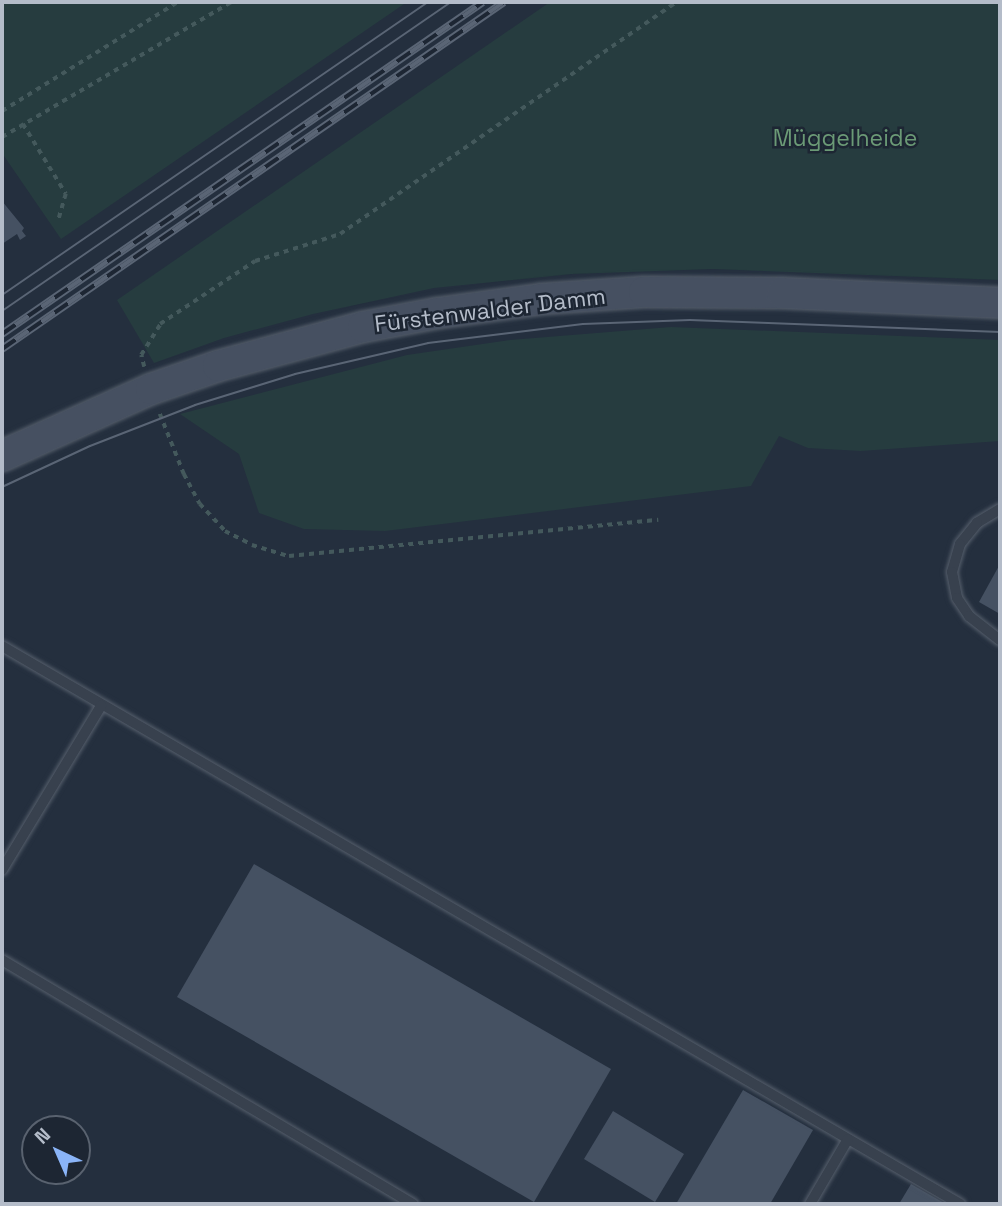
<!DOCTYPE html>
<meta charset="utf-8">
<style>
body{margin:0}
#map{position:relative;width:1002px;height:1206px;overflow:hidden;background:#242f3e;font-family:"Space Grotesk",sans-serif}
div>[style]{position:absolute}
.green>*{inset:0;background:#263c3f}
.building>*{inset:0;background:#455162}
.path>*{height:3.5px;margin-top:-1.75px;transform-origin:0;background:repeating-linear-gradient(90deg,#44595c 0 5px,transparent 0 10px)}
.roads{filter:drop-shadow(0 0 2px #565f6c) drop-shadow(0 0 2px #565f6c)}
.service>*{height:10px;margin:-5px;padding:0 5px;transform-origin:5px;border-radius:5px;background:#38414e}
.secondary>*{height:30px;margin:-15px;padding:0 15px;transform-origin:15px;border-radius:15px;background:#465061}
.tram>*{height:2px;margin:-1px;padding:0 1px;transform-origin:1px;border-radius:1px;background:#5a6575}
.rail>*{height:8px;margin-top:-4px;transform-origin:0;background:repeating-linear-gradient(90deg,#1d2633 0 16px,#5a6575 0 32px);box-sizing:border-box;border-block:2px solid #5a6575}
span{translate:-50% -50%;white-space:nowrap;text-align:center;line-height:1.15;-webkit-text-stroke:5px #1d2633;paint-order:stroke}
.park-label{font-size:23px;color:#6b9a76}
.street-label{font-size:23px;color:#b4bcc9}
.frame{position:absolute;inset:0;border:4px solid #b4bcc9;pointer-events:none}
.north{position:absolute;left:21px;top:1115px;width:70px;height:70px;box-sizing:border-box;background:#1d2633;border:2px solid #59626f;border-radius:50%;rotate:316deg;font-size:19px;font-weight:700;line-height:28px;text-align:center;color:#b4bcc9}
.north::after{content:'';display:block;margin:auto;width:24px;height:32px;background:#8ab4f8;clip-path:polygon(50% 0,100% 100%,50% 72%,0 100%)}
</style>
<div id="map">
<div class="green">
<i style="clip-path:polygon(2px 2px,407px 2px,61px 239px,4px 156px,2px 157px)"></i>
<i style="clip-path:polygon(550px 2px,1000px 2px,1000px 280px,713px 269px,572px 274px,434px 288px,313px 314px,224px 338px,154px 363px,117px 300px)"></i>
<i style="clip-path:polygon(671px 327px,1000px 340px,1000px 441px,861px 451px,808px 448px,779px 436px,751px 486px,385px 531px,304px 529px,259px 513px,239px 454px,180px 414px,407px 355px,510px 340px)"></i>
</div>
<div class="building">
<i style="clip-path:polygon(2px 201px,24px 228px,22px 231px,26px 236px,20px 240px,17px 234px,2px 244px)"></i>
<i style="clip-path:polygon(1000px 564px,1000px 614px,979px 602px)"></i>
<i style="clip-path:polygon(254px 864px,611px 1069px,534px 1202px,177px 997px)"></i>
<i style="clip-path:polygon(743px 1090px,813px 1130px,770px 1204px,676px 1204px)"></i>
<i style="clip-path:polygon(613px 1111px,684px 1154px,655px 1202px,584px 1159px)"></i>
<i style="clip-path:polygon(911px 1184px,946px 1204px,899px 1204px)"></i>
</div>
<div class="path">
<i style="left:2px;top:111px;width:207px;rotate:-31.8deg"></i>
<i style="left:23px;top:124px;width:82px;rotate:58.4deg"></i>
<i style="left:66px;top:194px;width:26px;rotate:106deg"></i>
<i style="left:2px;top:137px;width:266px;rotate:-30.5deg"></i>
<i style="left:144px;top:367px;width:12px;rotate:-104deg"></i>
<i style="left:141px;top:355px;width:36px;rotate:-58deg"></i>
<i style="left:160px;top:324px;width:114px;rotate:-33.6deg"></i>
<i style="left:255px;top:261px;width:89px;rotate:-17.6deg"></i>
<i style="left:340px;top:234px;width:408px;rotate:-34.6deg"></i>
<i style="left:160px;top:414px;width:65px;rotate:68.2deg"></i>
<i style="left:184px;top:474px;width:34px;rotate:62deg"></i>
<i style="left:200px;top:504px;width:37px;rotate:47deg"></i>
<i style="left:225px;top:531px;width:30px;rotate:27deg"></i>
<i style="left:252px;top:545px;width:39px;rotate:17deg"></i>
<i style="left:289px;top:556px;width:371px;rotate:-5.6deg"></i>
</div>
<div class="roads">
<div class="service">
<i style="left:1000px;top:509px;width:27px;rotate:149deg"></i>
<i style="left:977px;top:523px;width:27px;rotate:129deg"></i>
<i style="left:960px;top:544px;width:29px;rotate:106deg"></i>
<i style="left:952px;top:572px;width:26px;rotate:79deg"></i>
<i style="left:957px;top:598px;width:22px;rotate:56deg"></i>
<i style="left:969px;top:616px;width:39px;rotate:38deg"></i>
<i style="left:2px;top:646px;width:1109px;rotate:30.22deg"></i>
<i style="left:2px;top:870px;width:192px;rotate:-58.9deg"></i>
<i style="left:2px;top:960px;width:478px;rotate:30.7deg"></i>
<i style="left:810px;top:1204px;width:75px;rotate:-59.7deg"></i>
</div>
<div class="secondary">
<i style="left:2px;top:456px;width:163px;rotate:-24.2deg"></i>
<i style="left:151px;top:389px;width:71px;rotate:-18.9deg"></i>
<i style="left:218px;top:366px;width:150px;rotate:-15.1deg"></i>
<i style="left:363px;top:327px;width:76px;rotate:-10.6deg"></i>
<i style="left:438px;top:313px;width:104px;rotate:-7.7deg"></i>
<i style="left:541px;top:299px;width:103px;rotate:-3.9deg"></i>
<i style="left:644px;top:292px;width:138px;rotate:0.4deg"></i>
<i style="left:782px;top:293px;width:218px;rotate:2.6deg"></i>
</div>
</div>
<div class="tram">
<i style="left:2px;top:295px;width:517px;rotate:-34.52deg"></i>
<i style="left:2px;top:311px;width:545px;rotate:-34.54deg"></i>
<i style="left:2px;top:487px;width:97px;rotate:-25deg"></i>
<i style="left:90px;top:446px;width:113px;rotate:-21.3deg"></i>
<i style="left:195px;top:405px;width:105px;rotate:-17.2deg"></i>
<i style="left:295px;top:374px;width:137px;rotate:-13.1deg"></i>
<i style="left:428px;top:343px;width:156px;rotate:-7deg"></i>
<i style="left:583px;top:324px;width:107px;rotate:-2.1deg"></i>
<i style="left:690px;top:320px;width:310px;rotate:2.2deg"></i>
</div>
<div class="rail">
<i style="left:2px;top:334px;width:584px;rotate:-34.61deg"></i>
<i style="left:2px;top:349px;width:610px;rotate:-34.65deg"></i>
</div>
<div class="park-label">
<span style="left:845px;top:138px">Müggelheide</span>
</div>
<div class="street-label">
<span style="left:490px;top:310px;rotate:-7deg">Fürstenwalder Damm</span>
</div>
<div class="frame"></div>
<div class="north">N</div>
</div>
